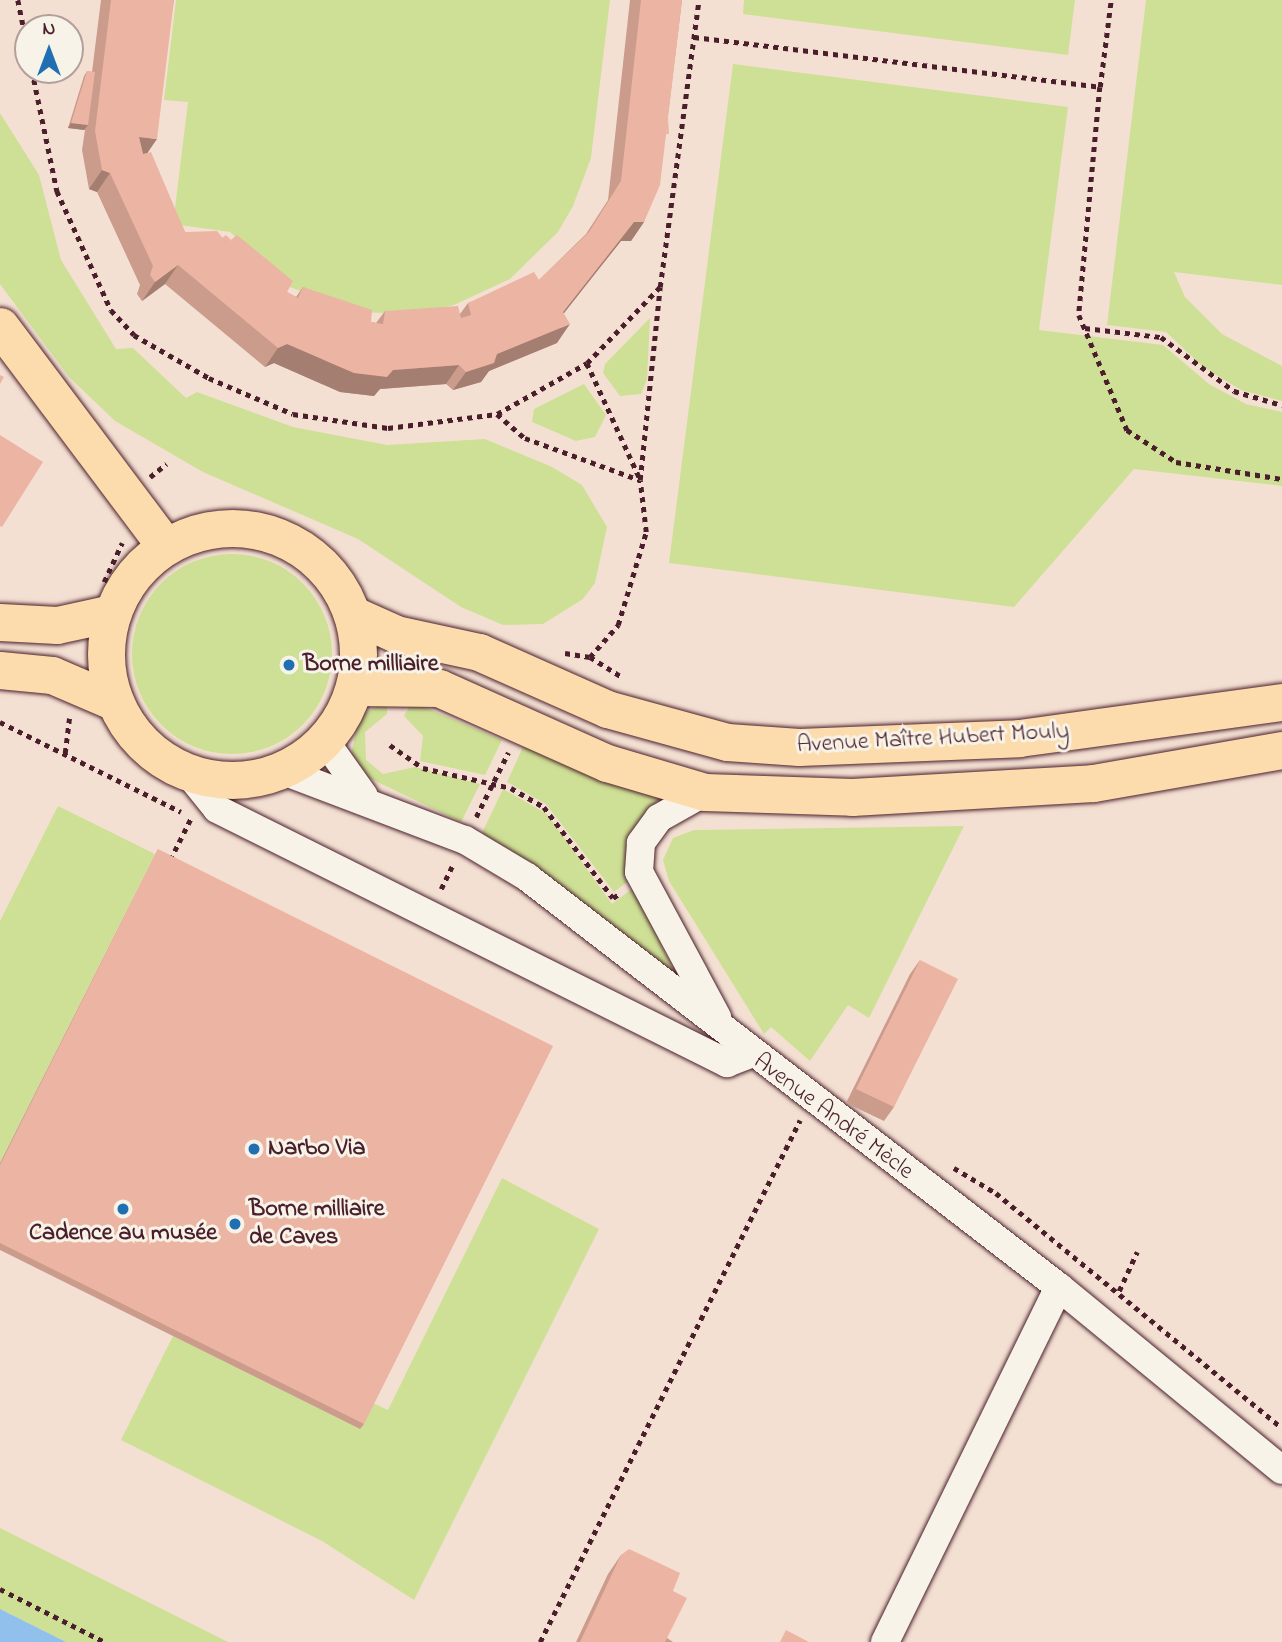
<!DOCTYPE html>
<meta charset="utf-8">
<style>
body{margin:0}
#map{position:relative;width:1282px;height:1642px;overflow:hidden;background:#f4e0d3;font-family:"Indie Flower",sans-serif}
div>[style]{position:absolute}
.green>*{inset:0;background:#cee095}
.round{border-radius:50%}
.water>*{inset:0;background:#90c0eb}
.path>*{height:4.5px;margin-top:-2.25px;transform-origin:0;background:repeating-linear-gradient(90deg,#4a1f2b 0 5px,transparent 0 10px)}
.roads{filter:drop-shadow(0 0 2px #4a1f2b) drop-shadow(0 0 2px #4a1f2b)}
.minor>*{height:28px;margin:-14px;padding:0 14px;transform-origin:14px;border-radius:14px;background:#f7f3e8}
.major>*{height:37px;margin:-18.5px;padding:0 18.5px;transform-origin:18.5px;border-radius:18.5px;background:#fcdcac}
.major>.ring{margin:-18.5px;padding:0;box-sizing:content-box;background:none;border:37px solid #fcdcac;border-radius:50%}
.wall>*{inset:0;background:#cb9b8c}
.shaded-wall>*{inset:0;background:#a57e72}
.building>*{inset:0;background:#ecb4a3}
.dots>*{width:19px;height:19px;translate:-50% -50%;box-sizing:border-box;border:4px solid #f7f3e8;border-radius:50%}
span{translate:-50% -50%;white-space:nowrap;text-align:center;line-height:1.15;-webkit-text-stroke:6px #f7f3e8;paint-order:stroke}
.poi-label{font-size:24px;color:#4a1f2b;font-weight:700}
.left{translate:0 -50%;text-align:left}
.street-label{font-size:24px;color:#4a1f2b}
.north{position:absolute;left:14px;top:14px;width:70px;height:70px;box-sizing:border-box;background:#f7f3e8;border:2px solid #b29e9c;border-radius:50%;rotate:0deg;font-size:19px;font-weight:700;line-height:28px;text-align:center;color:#4a1f2b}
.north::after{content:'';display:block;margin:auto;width:24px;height:32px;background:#1f6fb2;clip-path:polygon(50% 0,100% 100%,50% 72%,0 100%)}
</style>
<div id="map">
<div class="green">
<i style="clip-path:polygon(176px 0,610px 0,591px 158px,573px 206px,558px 232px,510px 279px,454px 305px,415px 314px,356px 312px,287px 286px,230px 232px,173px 224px,188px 102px,164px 100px)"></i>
<i style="clip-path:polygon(744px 0,1075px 0,1068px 55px,743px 14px)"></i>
<i style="clip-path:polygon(1146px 0,1282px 0,1282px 285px,1174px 272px,1185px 297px,1222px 334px,1282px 366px,1282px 401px,1241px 390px,1202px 366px,1166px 332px,1107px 325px)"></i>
<i style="clip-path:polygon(733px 64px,1068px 107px,1039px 330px,1163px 345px,1209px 384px,1246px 404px,1282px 412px,1282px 486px,1134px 469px,1014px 607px,669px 563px)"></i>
<i style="clip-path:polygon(0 113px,39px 175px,61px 260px,116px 349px,133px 348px,186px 398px,197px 392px,293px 427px,387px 445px,485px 439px,552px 467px,582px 485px,607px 527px,595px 583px,583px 599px,543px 624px,503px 625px,461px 607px,358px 539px,203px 472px,115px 421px,69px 377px,0 284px)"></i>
<i style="clip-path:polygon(650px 318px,647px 379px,641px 394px,620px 396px,603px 373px,605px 364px)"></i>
<i style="clip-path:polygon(584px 384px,606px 415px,595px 437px,576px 441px,532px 422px,534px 409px)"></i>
<i class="round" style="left:132px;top:554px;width:200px;height:200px"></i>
<i style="clip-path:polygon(387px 701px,387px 714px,365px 732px,366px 760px,383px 774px,415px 767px,480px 784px,461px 822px,367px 777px,351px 755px,359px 716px)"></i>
<i style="clip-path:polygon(412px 702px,502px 740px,485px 775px,420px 761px,423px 736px,404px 716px)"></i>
<i style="clip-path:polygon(523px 747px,660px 797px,648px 812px,630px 880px,614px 892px,546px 804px,507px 782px)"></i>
<i style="clip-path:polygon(503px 789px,547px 814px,612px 904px,633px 888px,675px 973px,482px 833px)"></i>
<i style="clip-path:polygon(58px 806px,155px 854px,0 1163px,0 921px)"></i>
<i style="clip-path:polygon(964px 826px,869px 1018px,848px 1005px,810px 1061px,771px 1027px,764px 1034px,669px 881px,663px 860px,673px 838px,694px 830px)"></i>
<i style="clip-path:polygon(502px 1178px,599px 1229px,414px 1600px,322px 1541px,121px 1440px,173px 1336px,360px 1429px,373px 1403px,388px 1410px)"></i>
<i style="clip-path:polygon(0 1528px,228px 1642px,66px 1642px,0 1609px)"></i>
</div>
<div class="water">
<i style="clip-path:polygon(0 1609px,66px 1642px,0 1642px)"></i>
</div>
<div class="path">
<i style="left:18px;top:0;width:50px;rotate:78.5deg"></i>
<i style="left:694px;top:37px;width:409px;rotate:7deg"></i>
<i style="left:1100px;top:87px;width:88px;rotate:-82.8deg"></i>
<i style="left:32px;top:70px;width:124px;rotate:78.3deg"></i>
<i style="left:57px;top:191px;width:131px;rotate:65.6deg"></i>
<i style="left:111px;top:310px;width:34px;rotate:47deg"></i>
<i style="left:134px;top:335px;width:86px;rotate:29.8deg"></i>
<i style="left:209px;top:378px;width:91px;rotate:23.2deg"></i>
<i style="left:293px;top:414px;width:96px;rotate:8.4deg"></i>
<i style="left:388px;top:428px;width:110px;rotate:-7.3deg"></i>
<i style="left:497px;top:414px;width:103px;rotate:-29.5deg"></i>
<i style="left:587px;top:363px;width:105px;rotate:-46.2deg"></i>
<i style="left:660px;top:287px;width:290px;rotate:-82.3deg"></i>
<i style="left:1100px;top:87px;width:229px;rotate:95.3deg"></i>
<i style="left:1079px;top:315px;width:125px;rotate:67.3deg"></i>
<i style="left:1127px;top:430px;width:59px;rotate:33.1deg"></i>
<i style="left:1176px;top:462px;width:107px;rotate:9.1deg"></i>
<i style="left:1085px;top:328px;width:77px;rotate:6.8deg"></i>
<i style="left:1161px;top:337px;width:91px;rotate:36.5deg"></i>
<i style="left:1234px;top:391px;width:50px;rotate:16.3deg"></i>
<i style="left:587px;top:363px;width:128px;rotate:65.4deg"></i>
<i style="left:497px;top:414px;width:37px;rotate:41deg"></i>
<i style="left:525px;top:438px;width:122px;rotate:20.1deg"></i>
<i style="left:150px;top:477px;width:21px;rotate:-39deg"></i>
<i style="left:104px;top:582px;width:43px;rotate:-65.2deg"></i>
<i style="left:565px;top:653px;width:25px;rotate:9deg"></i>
<i style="left:590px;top:657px;width:39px;rotate:32deg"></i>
<i style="left:590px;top:657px;width:43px;rotate:-48.8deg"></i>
<i style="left:618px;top:625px;width:97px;rotate:-73.2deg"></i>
<i style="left:646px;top:532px;width:52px;rotate:-96.6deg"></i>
<i style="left:640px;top:480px;width:194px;rotate:-84.1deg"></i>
<i style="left:0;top:722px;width:202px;rotate:26.4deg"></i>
<i style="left:390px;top:745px;width:40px;rotate:34.9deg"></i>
<i style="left:423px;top:768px;width:90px;rotate:12.8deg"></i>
<i style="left:511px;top:788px;width:38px;rotate:30deg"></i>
<i style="left:544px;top:807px;width:114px;rotate:52.8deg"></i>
<i style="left:613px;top:898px;width:7px;rotate:-34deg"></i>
<i style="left:65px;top:753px;width:35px;rotate:-83deg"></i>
<i style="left:476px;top:817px;width:72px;rotate:-63.4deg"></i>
<i style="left:170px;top:860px;width:47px;rotate:-63.4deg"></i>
<i style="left:441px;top:889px;width:25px;rotate:-64deg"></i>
<i style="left:954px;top:1168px;width:49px;rotate:30.8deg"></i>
<i style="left:996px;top:1193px;width:370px;rotate:39.4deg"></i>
<i style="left:1119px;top:1291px;width:43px;rotate:-65.2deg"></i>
<i style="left:0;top:1589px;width:118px;rotate:26.8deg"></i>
<i style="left:540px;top:1642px;width:583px;rotate:-63.52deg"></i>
</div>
<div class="roads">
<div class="minor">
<i style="left:325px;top:741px;width:67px;rotate:54.7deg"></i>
<i style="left:283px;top:771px;width:195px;rotate:20.8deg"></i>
<i style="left:465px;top:840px;width:72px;rotate:30.8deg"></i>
<i style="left:527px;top:877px;width:672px;rotate:37.62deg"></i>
<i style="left:1059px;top:1287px;width:288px;rotate:39.4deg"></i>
<i style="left:188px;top:773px;width:46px;rotate:51.1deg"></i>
<i style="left:217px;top:809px;width:570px;rotate:26.48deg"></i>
<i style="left:727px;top:1063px;width:25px;rotate:-21deg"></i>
<i style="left:705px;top:792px;width:53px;rotate:150.5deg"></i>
<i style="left:659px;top:818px;width:31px;rotate:126deg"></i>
<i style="left:641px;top:843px;width:29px;rotate:94deg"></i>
<i style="left:639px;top:872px;width:165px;rotate:61.7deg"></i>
<i style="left:885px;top:1642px;width:395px;rotate:-63.9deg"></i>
</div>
<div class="major">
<i style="left:0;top:326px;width:275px;rotate:53.1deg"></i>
<i class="ring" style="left:106px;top:528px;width:215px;height:215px"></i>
<i style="left:354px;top:615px;width:46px;rotate:24.3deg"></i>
<i style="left:396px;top:634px;width:85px;rotate:12.2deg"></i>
<i style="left:479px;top:652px;width:140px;rotate:24deg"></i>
<i style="left:607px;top:709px;width:124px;rotate:15.4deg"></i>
<i style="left:727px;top:742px;width:72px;rotate:4deg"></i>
<i style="left:799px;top:747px;width:220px;rotate:-2.3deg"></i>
<i style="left:1019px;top:738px;width:265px;rotate:-7.8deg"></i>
<i style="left:0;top:622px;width:57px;rotate:3deg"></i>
<i style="left:57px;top:625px;width:56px;rotate:-12.3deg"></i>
<i style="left:0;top:670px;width:52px;rotate:5.5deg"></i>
<i style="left:52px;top:675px;width:69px;rotate:23.2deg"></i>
<i style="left:355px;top:687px;width:84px;rotate:0.7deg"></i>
<i style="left:439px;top:688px;width:184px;rotate:24.1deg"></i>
<i style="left:607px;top:763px;width:102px;rotate:16.5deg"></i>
<i style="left:705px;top:792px;width:147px;rotate:1.9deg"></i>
<i style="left:852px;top:797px;width:241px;rotate:-3.3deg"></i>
<i style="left:1093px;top:783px;width:192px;rotate:-9.9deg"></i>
</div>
</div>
<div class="wall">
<i style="clip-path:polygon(101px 0,174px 0,148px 153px,185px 232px,222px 238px,287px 292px,296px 297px,303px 287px,371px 322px,376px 323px,385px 311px,460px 314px,468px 303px,539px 280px,586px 234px,608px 200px,630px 0,682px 0,665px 139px,644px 222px,631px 241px,621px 241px,563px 313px,557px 343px,489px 371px,481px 382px,453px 390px,446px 384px,380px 389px,374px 396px,340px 392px,274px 363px,265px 367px,165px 284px,142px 301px,137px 294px,140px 285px,97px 192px,89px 189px,82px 150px,85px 130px,68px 128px,84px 76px,87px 71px,92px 72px)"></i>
<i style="clip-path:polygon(158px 849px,364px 1424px,360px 1429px,0 1250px,0 1163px)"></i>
<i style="clip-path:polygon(920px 960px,894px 1107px,884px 1121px,846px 1103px,910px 974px)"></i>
<i style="clip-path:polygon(621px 1555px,673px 1591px,667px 1638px,673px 1642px,576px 1642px,608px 1574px)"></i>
</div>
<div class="shaded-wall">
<i style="clip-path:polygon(71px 123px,88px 125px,84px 130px,68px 128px)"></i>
<i style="clip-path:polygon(139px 137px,157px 139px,144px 158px)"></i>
<i style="clip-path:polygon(102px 170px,110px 173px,97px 192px,89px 189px)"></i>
<i style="clip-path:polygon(634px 222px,644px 222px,631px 241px,621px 241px,550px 331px,563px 312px)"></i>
<i style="clip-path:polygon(178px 265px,165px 284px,142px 301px,155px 282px)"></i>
<i style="clip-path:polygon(570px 324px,557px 343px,489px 371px,481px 382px,453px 390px,466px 372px,497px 354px)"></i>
<i style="clip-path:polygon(287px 344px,393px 370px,459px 365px,446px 384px,380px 389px,374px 396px,340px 392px,274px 363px,265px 367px,278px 348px)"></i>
</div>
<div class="building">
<i style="clip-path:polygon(111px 0,174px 0,157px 139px,139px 137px,143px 154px,151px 152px,185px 232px,217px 231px,227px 243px,237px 235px,293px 281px,287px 292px,298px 298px,303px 287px,372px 310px,371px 322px,383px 324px,385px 311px,458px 306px,461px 318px,471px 315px,468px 303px,534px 272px,539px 280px,589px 232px,621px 181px,641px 0,682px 0,660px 185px,644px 222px,634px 222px,563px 312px,570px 324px,497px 354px,494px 363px,466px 372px,459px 365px,393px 370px,387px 377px,354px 373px,287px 344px,278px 348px,178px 265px,155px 282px,150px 275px,153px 266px,110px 173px,102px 170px,95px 131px)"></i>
<i style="clip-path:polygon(87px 71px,95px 72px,88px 125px,71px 123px)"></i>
<i style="clip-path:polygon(668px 116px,669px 134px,666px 134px)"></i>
<i style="clip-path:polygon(226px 235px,231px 240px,227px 243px,222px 238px)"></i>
<i style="clip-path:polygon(0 375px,4px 377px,0 384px)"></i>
<i style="clip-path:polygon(0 435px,43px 462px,2px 527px,0 526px)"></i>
<i style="clip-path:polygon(158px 849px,553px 1046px,364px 1424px,0 1243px,0 1165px)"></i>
<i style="clip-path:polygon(920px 960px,958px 979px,894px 1107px,856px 1089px)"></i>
<i style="clip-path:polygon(629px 1549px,680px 1573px,673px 1591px,687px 1598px,665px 1642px,580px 1642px,621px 1555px)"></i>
<i style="clip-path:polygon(786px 1630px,809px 1642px,780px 1642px)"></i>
</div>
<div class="dots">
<i style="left:289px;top:665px;background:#1f6fb2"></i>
<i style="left:254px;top:1149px;background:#1f6fb2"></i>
<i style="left:123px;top:1209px;background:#1f6fb2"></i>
<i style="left:235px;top:1224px;background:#1f6fb2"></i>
</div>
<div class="poi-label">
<span class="left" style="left:303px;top:665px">Borne milliaire</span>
<span class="left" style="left:268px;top:1149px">Narbo Via</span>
<span class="left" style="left:249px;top:1224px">Borne milliaire<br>de Caves</span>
<span style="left:123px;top:1234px">Cadence au musée</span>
</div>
<div class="street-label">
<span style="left:933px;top:739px;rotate:-3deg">Avenue Maître Hubert Mouly</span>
<span style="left:833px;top:1117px;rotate:37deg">Avenue André Mècle</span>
</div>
<div class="north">N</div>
</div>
